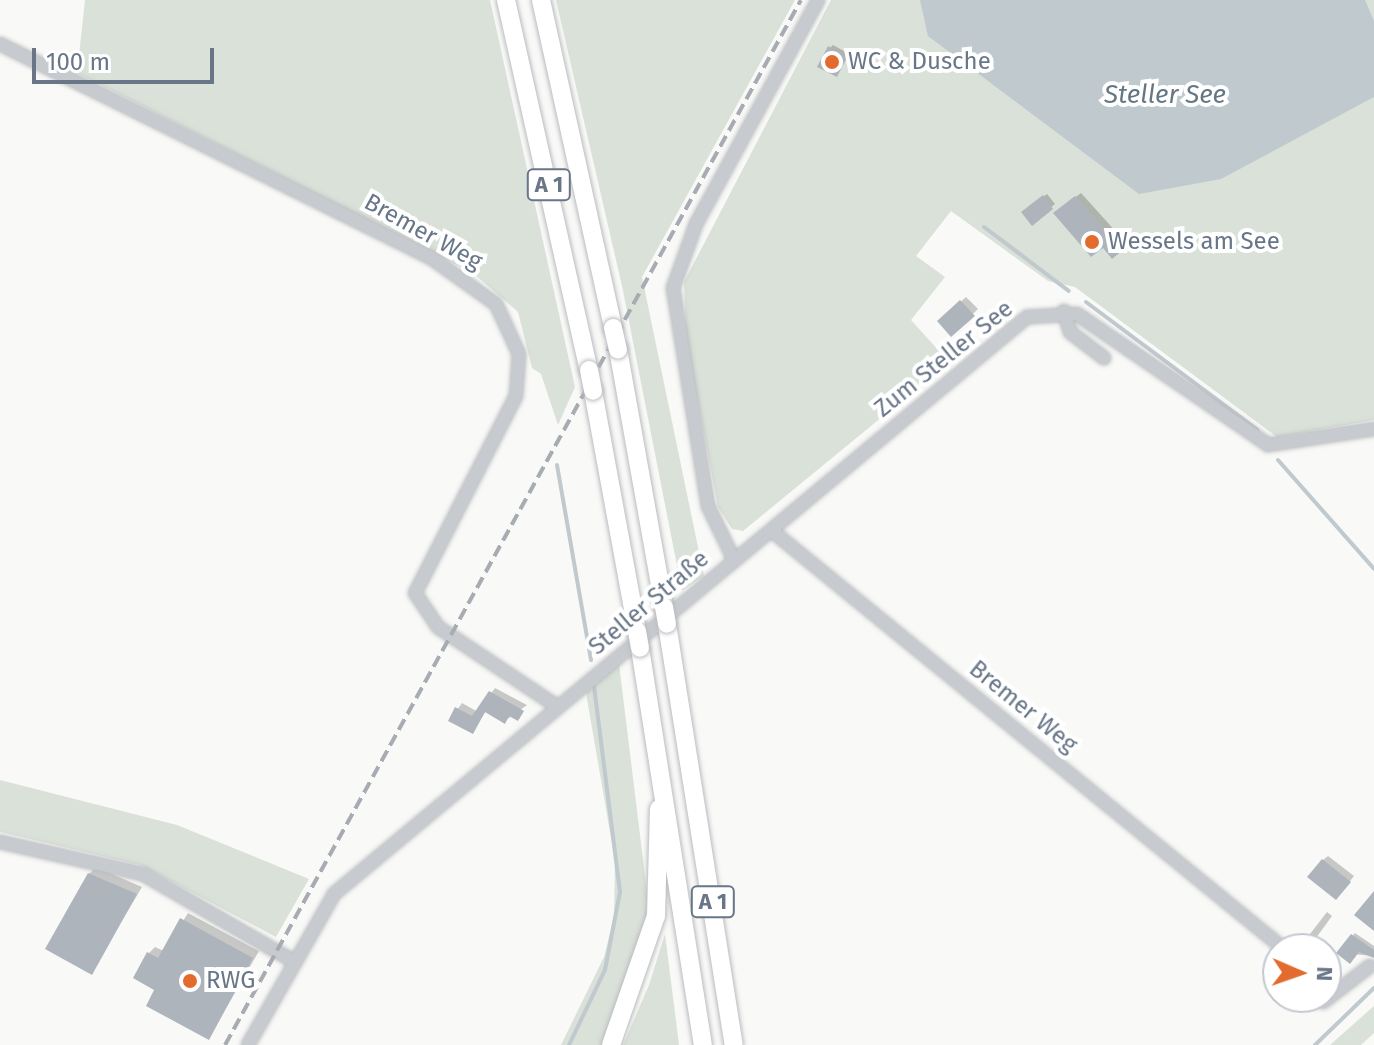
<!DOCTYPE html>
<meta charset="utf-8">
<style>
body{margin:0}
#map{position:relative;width:1374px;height:1045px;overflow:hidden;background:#f9f9f7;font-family:"Fira Sans",sans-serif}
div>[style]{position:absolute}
.green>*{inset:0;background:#dae1d8}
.water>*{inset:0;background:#c0c9ce}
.shadow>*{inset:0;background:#0003}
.stream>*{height:4px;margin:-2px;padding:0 2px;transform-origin:2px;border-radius:2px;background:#c0c9ce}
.building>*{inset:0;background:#aeb4bc}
.roads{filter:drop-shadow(0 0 2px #babcc0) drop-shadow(0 0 2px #babcc0)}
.minor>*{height:12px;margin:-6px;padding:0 6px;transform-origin:6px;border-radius:6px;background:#c7cace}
.highway>*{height:18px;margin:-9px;padding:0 9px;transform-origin:9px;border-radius:9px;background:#fff}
.rail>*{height:4px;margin-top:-2px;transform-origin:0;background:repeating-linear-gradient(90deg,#a7acb3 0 12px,transparent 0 18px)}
.bridges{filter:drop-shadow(0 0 2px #babcc0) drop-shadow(0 0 2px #babcc0)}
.highway-bridge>*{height:18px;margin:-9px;padding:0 9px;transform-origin:9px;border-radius:9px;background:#fff}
.dots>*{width:22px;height:22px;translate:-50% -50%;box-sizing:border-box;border:4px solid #fff;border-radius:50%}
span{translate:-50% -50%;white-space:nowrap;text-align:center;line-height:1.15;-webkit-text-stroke:8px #fff;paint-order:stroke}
.shield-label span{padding:2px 6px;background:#fff;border:2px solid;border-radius:6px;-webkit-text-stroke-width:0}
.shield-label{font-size:22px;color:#687688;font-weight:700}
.poi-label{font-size:24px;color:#687688}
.left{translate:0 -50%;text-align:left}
.street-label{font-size:24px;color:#687688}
.water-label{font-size:26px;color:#647783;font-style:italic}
.north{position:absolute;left:1262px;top:933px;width:80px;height:80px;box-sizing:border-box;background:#fff;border:2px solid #c3c8cf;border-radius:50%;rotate:92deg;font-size:22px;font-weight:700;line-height:32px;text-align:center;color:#687688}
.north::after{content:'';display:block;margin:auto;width:28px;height:36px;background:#e36b2d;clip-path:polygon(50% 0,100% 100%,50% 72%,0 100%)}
.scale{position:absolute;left:32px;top:48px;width:182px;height:36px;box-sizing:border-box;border:4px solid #687688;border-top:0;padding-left:10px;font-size:24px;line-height:28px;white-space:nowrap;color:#687688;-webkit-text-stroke:6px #fff;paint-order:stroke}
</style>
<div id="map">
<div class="green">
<i style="clip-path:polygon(85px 0,490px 0,575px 387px,558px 425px,541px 374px,532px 368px,518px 312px,474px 274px,77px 73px)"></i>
<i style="clip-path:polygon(556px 0,795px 0,642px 277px,704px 576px,682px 591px,622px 286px)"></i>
<i style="clip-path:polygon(831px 0,1374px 0,1374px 420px,1277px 437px,1075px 287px,1048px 281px,951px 211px,916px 256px,945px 277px,911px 320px,949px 362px,743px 531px,732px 529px,718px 507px,686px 340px,684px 282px)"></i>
<i style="clip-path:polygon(619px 664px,649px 908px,636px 966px,603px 1045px,561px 1045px,604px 957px,614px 917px,615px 861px,586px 693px)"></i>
<i style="clip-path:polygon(0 780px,177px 825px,309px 879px,276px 937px,140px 865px,0 832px)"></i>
<i style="clip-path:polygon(665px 934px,679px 1045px,623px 1045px,649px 985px)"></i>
<i style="clip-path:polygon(1374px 1006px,1374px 1033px,1361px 1045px,1330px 1045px)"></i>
</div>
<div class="water">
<i style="clip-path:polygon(920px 0,1365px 0,1374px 21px,1374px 97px,1221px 179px,1139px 194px,928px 36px)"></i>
</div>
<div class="shadow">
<i style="clip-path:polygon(833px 45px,849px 54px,839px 72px,830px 48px)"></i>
<i style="clip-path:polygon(1081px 193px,1127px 244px,1122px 249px,1103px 246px,1061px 208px)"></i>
<i style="clip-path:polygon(1047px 194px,1055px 204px,1032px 223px,1026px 210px)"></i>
<i style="clip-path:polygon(966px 297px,978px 309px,952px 334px,940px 321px)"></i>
<i style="clip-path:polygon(495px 688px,527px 705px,505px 721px,486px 711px,472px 732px,450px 720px,462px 703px,478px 712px)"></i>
<i style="clip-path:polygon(1328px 856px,1354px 876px,1341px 893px,1323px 860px)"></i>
<i style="clip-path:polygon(96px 867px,142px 887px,91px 973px,89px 874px)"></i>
<i style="clip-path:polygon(1327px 912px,1332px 916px,1316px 938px,1310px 934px)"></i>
<i style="clip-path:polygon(188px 913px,259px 951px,209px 1038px,157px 989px,148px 954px,155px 947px,164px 951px)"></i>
<i style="clip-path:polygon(1355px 933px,1374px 946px,1374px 956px,1339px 953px)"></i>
</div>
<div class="stream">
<i style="left:984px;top:227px;width:106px;rotate:37deg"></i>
<i style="left:1086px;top:302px;width:214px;rotate:36.7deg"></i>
<i style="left:1278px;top:460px;width:145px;rotate:48.6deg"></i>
<i style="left:557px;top:465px;width:198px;rotate:80.1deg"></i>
<i style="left:569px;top:1045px;width:83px;rotate:-64.4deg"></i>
<i style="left:605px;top:970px;width:79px;rotate:-79.1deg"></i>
<i style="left:620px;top:892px;width:208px;rotate:-97.2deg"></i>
<i style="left:1315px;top:1045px;width:82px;rotate:-44deg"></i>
</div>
<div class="building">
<i style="clip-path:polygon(828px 46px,847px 57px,837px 77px,817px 67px)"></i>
<i style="clip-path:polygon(1043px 195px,1053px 209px,1032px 226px,1021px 212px)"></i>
<i style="clip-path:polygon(1075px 196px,1123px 250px,1112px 259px,1103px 248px,1091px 257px,1053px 213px)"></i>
<i style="clip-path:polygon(960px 300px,975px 316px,951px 337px,937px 321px)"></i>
<i style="clip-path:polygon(489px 691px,524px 711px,518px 721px,509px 716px,505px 724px,485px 712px,473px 734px,448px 721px,455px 707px,472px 716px)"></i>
<i style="clip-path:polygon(1322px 859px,1351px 882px,1336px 900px,1307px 877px)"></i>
<i style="clip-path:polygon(88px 873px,137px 894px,92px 975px,45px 949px)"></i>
<i style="clip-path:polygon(1374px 891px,1374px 931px,1354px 915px)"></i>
<i style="clip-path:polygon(180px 918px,253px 958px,209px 1040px,146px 1006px,154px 990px,133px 978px,147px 952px,158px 958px)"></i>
<i style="clip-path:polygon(1351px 934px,1374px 950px,1374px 958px,1359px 952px,1350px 964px,1336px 953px)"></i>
</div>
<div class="roads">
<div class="minor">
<i style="left:0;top:44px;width:480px;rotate:26.4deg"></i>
<i style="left:430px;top:257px;width:81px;rotate:35.5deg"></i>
<i style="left:496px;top:304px;width:55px;rotate:65.3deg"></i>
<i style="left:519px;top:354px;width:42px;rotate:94.1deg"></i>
<i style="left:516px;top:396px;width:221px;rotate:117.1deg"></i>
<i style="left:415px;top:593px;width:41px;rotate:55.9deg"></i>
<i style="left:438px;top:627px;width:144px;rotate:33.7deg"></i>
<i style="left:1064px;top:311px;width:22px;rotate:74deg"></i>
<i style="left:1070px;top:332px;width:43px;rotate:37.4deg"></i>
<i style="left:771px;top:530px;width:662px;rotate:39.24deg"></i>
<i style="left:734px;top:560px;width:60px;rotate:-115.7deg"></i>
<i style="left:708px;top:506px;width:221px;rotate:-99.1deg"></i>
<i style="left:673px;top:288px;width:68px;rotate:-70.2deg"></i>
<i style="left:696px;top:224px;width:255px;rotate:-61.4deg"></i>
<i style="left:0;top:842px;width:147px;rotate:12.6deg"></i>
<i style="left:143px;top:874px;width:173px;rotate:30.1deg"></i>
<i style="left:1323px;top:1002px;width:59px;rotate:-37.5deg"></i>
<i style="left:248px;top:1045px;width:174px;rotate:-60.3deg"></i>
<i style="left:334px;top:894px;width:902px;rotate:-39.78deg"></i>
<i style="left:1027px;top:317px;width:50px;rotate:-3.4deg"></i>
<i style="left:1077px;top:314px;width:232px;rotate:34.4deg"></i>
<i style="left:1268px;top:445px;width:107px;rotate:-8.6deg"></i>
</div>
<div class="highway">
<i style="left:506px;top:0;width:379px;rotate:77.4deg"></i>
<i style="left:541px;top:0;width:336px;rotate:77.6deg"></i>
<i style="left:618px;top:349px;width:262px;rotate:79.9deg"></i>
<i style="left:593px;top:391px;width:244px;rotate:79.6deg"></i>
<i style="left:667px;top:624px;width:426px;rotate:81deg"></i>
<i style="left:640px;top:648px;width:402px;rotate:81deg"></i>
<i style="left:611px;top:1045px;width:137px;rotate:-70.8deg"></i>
<i style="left:656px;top:916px;width:107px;rotate:-88.4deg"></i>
</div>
</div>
<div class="rail">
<i style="left:225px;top:1045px;width:1193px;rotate:-61.14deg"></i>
</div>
<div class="bridges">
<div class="highway-bridge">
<i style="left:613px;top:328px;width:22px;rotate:77deg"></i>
<i style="left:589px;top:370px;width:21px;rotate:79deg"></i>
<i style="left:664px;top:607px;width:17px;rotate:80deg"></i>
<i style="left:637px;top:631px;width:17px;rotate:80deg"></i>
</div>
</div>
<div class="dots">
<i style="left:832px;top:62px;background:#e36b2d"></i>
<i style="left:1092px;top:242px;background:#e36b2d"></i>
<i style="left:190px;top:981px;background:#e36b2d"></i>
</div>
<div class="shield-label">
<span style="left:549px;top:185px">A 1</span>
<span style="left:713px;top:902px">A 1</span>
</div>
<div class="poi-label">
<span class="left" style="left:848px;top:62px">WC &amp; Dusche</span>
<span class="left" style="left:1108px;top:242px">Wessels am See</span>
<span class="left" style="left:206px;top:981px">RWG</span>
</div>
<div class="street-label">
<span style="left:423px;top:232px;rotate:29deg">Bremer Weg</span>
<span style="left:944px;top:359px;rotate:-39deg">Zum Steller See</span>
<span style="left:649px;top:603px;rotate:-40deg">Steller Straße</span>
<span style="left:1023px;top:707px;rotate:39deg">Bremer Weg</span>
</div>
<div class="water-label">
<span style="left:1165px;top:95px">Steller See</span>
</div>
<div class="north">N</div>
<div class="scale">100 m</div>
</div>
